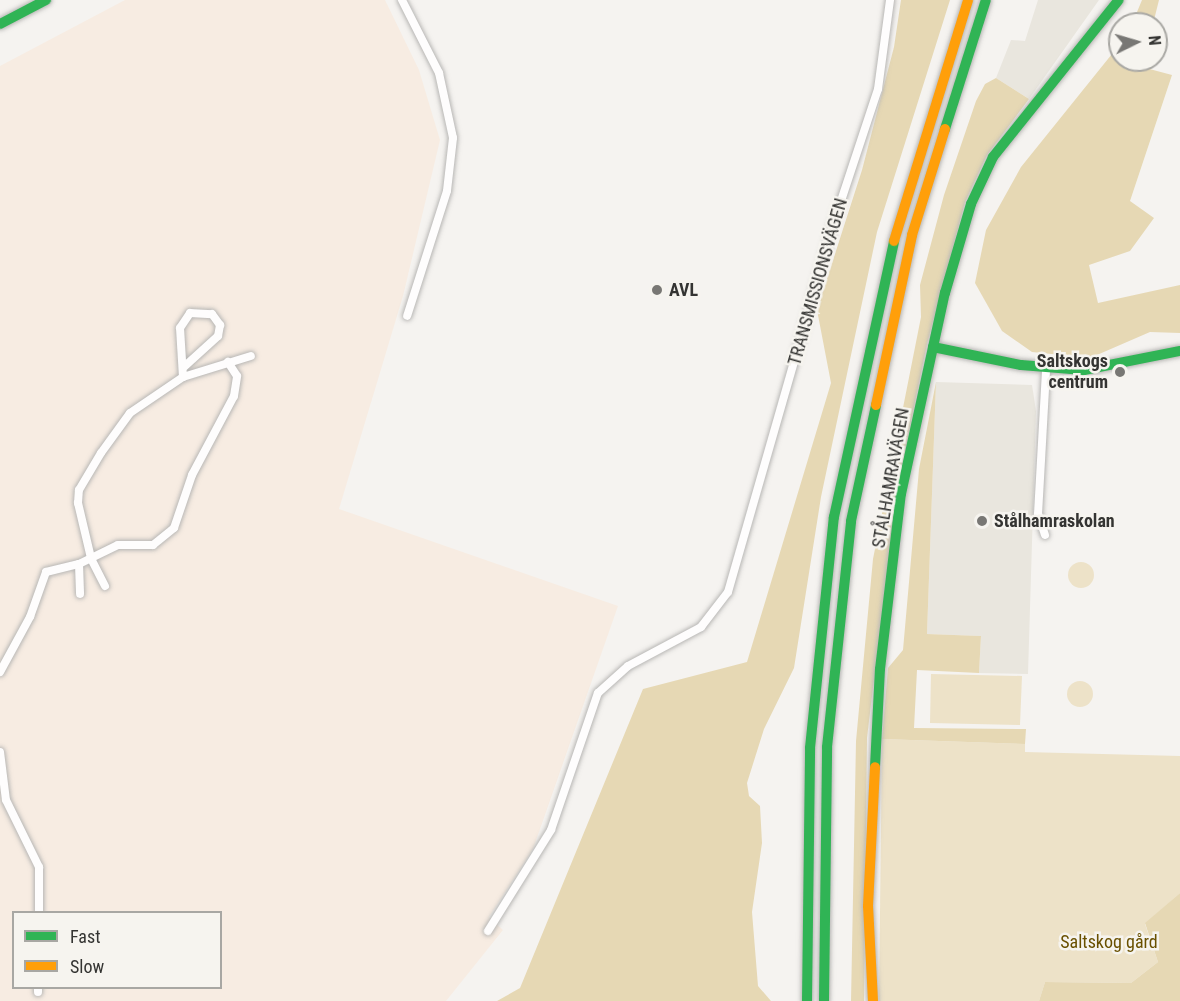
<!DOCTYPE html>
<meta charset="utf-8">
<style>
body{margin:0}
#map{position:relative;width:1180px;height:1001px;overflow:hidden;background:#f5f3f0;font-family:"Roboto Condensed",sans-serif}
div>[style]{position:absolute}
.built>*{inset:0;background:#e9e6de}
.industrial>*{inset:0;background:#f7ece2}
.green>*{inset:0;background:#ede2c8}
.round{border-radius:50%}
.forest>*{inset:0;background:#e6d8b4}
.roads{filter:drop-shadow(0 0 2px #b8b7b5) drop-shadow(0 0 2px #b8b7b5)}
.street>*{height:8px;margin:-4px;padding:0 4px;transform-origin:4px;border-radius:4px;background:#fefdfd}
.fast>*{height:10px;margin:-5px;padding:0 5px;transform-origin:5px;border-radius:5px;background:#30b455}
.slow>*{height:10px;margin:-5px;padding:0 5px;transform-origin:5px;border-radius:5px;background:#ff9f0a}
.dots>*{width:16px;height:16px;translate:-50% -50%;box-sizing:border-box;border:3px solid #f6f4ef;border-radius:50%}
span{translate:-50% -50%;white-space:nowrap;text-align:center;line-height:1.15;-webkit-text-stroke:5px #f6f4ef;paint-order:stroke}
.street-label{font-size:18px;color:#343432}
.poi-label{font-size:18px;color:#343432;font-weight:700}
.left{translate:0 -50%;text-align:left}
.right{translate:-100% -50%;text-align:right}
.park-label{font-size:18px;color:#695000}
.legend{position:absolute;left:12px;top:911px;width:210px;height:78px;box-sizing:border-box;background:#f6f4ef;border:2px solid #a8a7a3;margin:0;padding:8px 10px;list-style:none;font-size:18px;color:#343432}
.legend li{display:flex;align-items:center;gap:12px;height:30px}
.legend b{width:30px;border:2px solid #a8a7a3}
.north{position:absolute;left:1108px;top:12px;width:60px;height:60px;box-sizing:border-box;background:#f6f4ef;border:2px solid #a8a7a3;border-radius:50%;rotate:85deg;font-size:16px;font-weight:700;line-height:24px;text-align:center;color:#343432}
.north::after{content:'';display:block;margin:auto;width:21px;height:27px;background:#787774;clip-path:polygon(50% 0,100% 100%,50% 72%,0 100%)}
</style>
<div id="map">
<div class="built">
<i style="clip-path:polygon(1038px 0,1099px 0,1029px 99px,996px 78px,1011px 40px,1025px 41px)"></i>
<i style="clip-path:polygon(936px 382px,1032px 385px,1036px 411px,1028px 674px,979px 673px,981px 636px,927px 634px)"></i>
</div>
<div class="industrial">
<i style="clip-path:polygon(evenodd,125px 0,385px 0,419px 70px,440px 140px,403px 296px,339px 509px,618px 606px,533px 849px,489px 917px,503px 930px,446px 1001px,0 1001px,0 66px,125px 0,14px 912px,220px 912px,220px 988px,14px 988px,14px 912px)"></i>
</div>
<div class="green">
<i class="round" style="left:1068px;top:562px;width:26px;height:26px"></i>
<i style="clip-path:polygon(931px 674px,1022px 676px,1020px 725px,930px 723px)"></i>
<i class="round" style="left:1067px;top:681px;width:26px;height:26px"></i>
<i style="clip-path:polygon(882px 739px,1025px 744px,1025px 752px,1180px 756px,1180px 893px,1145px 924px,1158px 962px,1131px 983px,1045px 982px,1039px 1001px,879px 1001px)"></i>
</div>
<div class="forest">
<i style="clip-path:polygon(901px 0,950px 0,877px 232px,821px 497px,794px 668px,764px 729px,747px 783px,749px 796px,760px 806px,762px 843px,752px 912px,758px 986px,771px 1001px,497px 1001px,520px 988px,643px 689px,747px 662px,831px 383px,817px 310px,862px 170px,894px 47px)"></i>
<i style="clip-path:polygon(1142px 0,1159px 0,1153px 24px,1132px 24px)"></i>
<i style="clip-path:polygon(1120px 44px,1120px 60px,1144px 60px,1142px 67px,1172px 75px,1130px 201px,1154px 218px,1130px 251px,1089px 265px,1098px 303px,1180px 285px,1180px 333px,1150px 332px,1090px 358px,1032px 352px,1002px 331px,975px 283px,986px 230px,1021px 167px)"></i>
<i style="clip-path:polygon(996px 78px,1029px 99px,987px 155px,965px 202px,927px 344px,896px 494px,867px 738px,864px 1001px,851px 1001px,856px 741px,873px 559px,921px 317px,920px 285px,944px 195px,976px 101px,985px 84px)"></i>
<i style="clip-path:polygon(936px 382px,927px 634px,981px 636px,979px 673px,917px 670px,914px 728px,1026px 729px,1025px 744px,882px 739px,888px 668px,903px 650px,919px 469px)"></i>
<i style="clip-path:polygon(1180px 893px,1180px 1001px,1039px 1001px,1045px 982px,1131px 983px,1158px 962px,1145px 923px)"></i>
</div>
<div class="roads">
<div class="street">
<i style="left:402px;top:0;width:82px;rotate:63.1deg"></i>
<i style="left:439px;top:73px;width:66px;rotate:77.8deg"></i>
<i style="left:453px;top:138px;width:53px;rotate:96.5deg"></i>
<i style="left:447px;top:191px;width:131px;rotate:107.7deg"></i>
<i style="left:183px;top:377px;width:49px;rotate:-93.5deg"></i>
<i style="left:180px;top:328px;width:18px;rotate:-56deg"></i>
<i style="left:190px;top:313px;width:22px;rotate:3deg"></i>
<i style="left:212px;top:314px;width:14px;rotate:54deg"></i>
<i style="left:220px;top:325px;width:11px;rotate:100deg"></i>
<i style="left:218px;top:336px;width:45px;rotate:137.7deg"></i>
<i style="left:1045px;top:535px;width:22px;rotate:-108deg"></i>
<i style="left:1038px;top:514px;width:145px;rotate:-86.8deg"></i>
<i style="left:79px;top:564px;width:30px;rotate:88deg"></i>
<i style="left:105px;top:586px;width:31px;rotate:-117deg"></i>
<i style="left:91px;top:558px;width:57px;rotate:-103.3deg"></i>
<i style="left:78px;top:503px;width:13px;rotate:-86deg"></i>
<i style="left:79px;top:490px;width:43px;rotate:-59.3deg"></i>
<i style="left:101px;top:453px;width:49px;rotate:-54.1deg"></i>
<i style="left:130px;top:413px;width:64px;rotate:-34.2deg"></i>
<i style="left:183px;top:377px;width:71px;rotate:-17.2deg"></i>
<i style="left:0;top:672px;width:63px;rotate:-61.4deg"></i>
<i style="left:30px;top:617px;width:48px;rotate:-70.4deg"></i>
<i style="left:46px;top:572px;width:34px;rotate:-14deg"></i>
<i style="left:79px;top:564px;width:43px;rotate:-26deg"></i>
<i style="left:118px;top:545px;width:35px"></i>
<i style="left:153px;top:545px;width:27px;rotate:-39deg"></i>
<i style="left:174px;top:528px;width:56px;rotate:-71.2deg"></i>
<i style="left:192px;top:475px;width:89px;rotate:-62deg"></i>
<i style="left:234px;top:396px;width:20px;rotate:-81deg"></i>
<i style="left:237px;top:376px;width:17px;rotate:-123deg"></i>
<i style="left:0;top:752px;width:48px;rotate:82.9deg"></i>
<i style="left:6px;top:800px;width:75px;rotate:63.8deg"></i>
<i style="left:39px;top:867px;width:45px;rotate:90deg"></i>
<i style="left:488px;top:931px;width:119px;rotate:-58deg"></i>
<i style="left:551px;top:830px;width:145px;rotate:-71.1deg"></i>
<i style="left:598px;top:693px;width:40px;rotate:-42deg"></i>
<i style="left:628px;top:666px;width:83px;rotate:-28.1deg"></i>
<i style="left:701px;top:627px;width:44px;rotate:-52.4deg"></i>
<i style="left:728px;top:592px;width:388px;rotate:-74deg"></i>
<i style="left:835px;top:219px;width:137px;rotate:-71.7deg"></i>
<i style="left:878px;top:89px;width:90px;rotate:-82.3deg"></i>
<i style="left:38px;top:992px;width:4px;rotate:-90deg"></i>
</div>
<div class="fast">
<i style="left:0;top:24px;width:52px;rotate:-27.6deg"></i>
<i style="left:945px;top:129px;width:135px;rotate:-72.4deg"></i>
<i style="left:933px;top:347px;width:90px;rotate:11.6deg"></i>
<i style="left:1021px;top:365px;width:63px;rotate:4.5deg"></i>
<i style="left:1084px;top:370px;width:98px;rotate:-11.2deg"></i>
<i style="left:875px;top:767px;width:98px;rotate:-87.1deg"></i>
<i style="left:880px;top:669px;width:176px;rotate:-83.2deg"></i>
<i style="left:901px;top:494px;width:206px;rotate:-77.7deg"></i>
<i style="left:945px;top:293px;width:93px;rotate:-73.7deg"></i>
<i style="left:971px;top:204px;width:52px;rotate:-64.9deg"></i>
<i style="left:993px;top:157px;width:201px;rotate:-51.3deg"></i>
<i style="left:807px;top:1001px;width:253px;rotate:-89.3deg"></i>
<i style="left:810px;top:748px;width:232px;rotate:-84.1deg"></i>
<i style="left:834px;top:517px;width:282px;rotate:-77.7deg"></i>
<i style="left:824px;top:1001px;width:254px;rotate:-89.3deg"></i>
<i style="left:827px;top:747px;width:227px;rotate:-83.9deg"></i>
<i style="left:851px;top:521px;width:119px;rotate:-77.8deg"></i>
</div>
<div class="slow">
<i style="left:894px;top:241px;width:252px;rotate:-72.9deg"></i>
<i style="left:876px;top:405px;width:174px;rotate:-78deg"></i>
<i style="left:912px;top:235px;width:111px;rotate:-72.7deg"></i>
<i style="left:873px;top:1001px;width:95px;rotate:-93deg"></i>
<i style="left:868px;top:906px;width:139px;rotate:-87.1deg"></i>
</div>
</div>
<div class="dots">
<i style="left:657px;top:290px;background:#787774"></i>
<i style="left:1120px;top:372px;background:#787774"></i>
<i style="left:982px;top:521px;background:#787774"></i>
</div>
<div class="street-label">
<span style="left:818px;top:282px;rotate:-74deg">TRANSMISSIONSVÄGEN</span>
<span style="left:891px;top:478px;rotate:-80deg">STÅLHAMRAVÄGEN</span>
</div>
<div class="poi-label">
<span class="left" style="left:669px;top:290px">AVL</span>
<span class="right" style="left:1108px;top:372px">Saltskogs<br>centrum</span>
<span class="left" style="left:994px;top:521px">Stålhamraskolan</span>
</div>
<div class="park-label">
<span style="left:1109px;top:942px">Saltskog gård</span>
</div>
<ul class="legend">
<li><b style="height:8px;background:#30b455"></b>Fast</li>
<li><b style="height:8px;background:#ff9f0a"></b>Slow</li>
</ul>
<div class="north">N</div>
</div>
